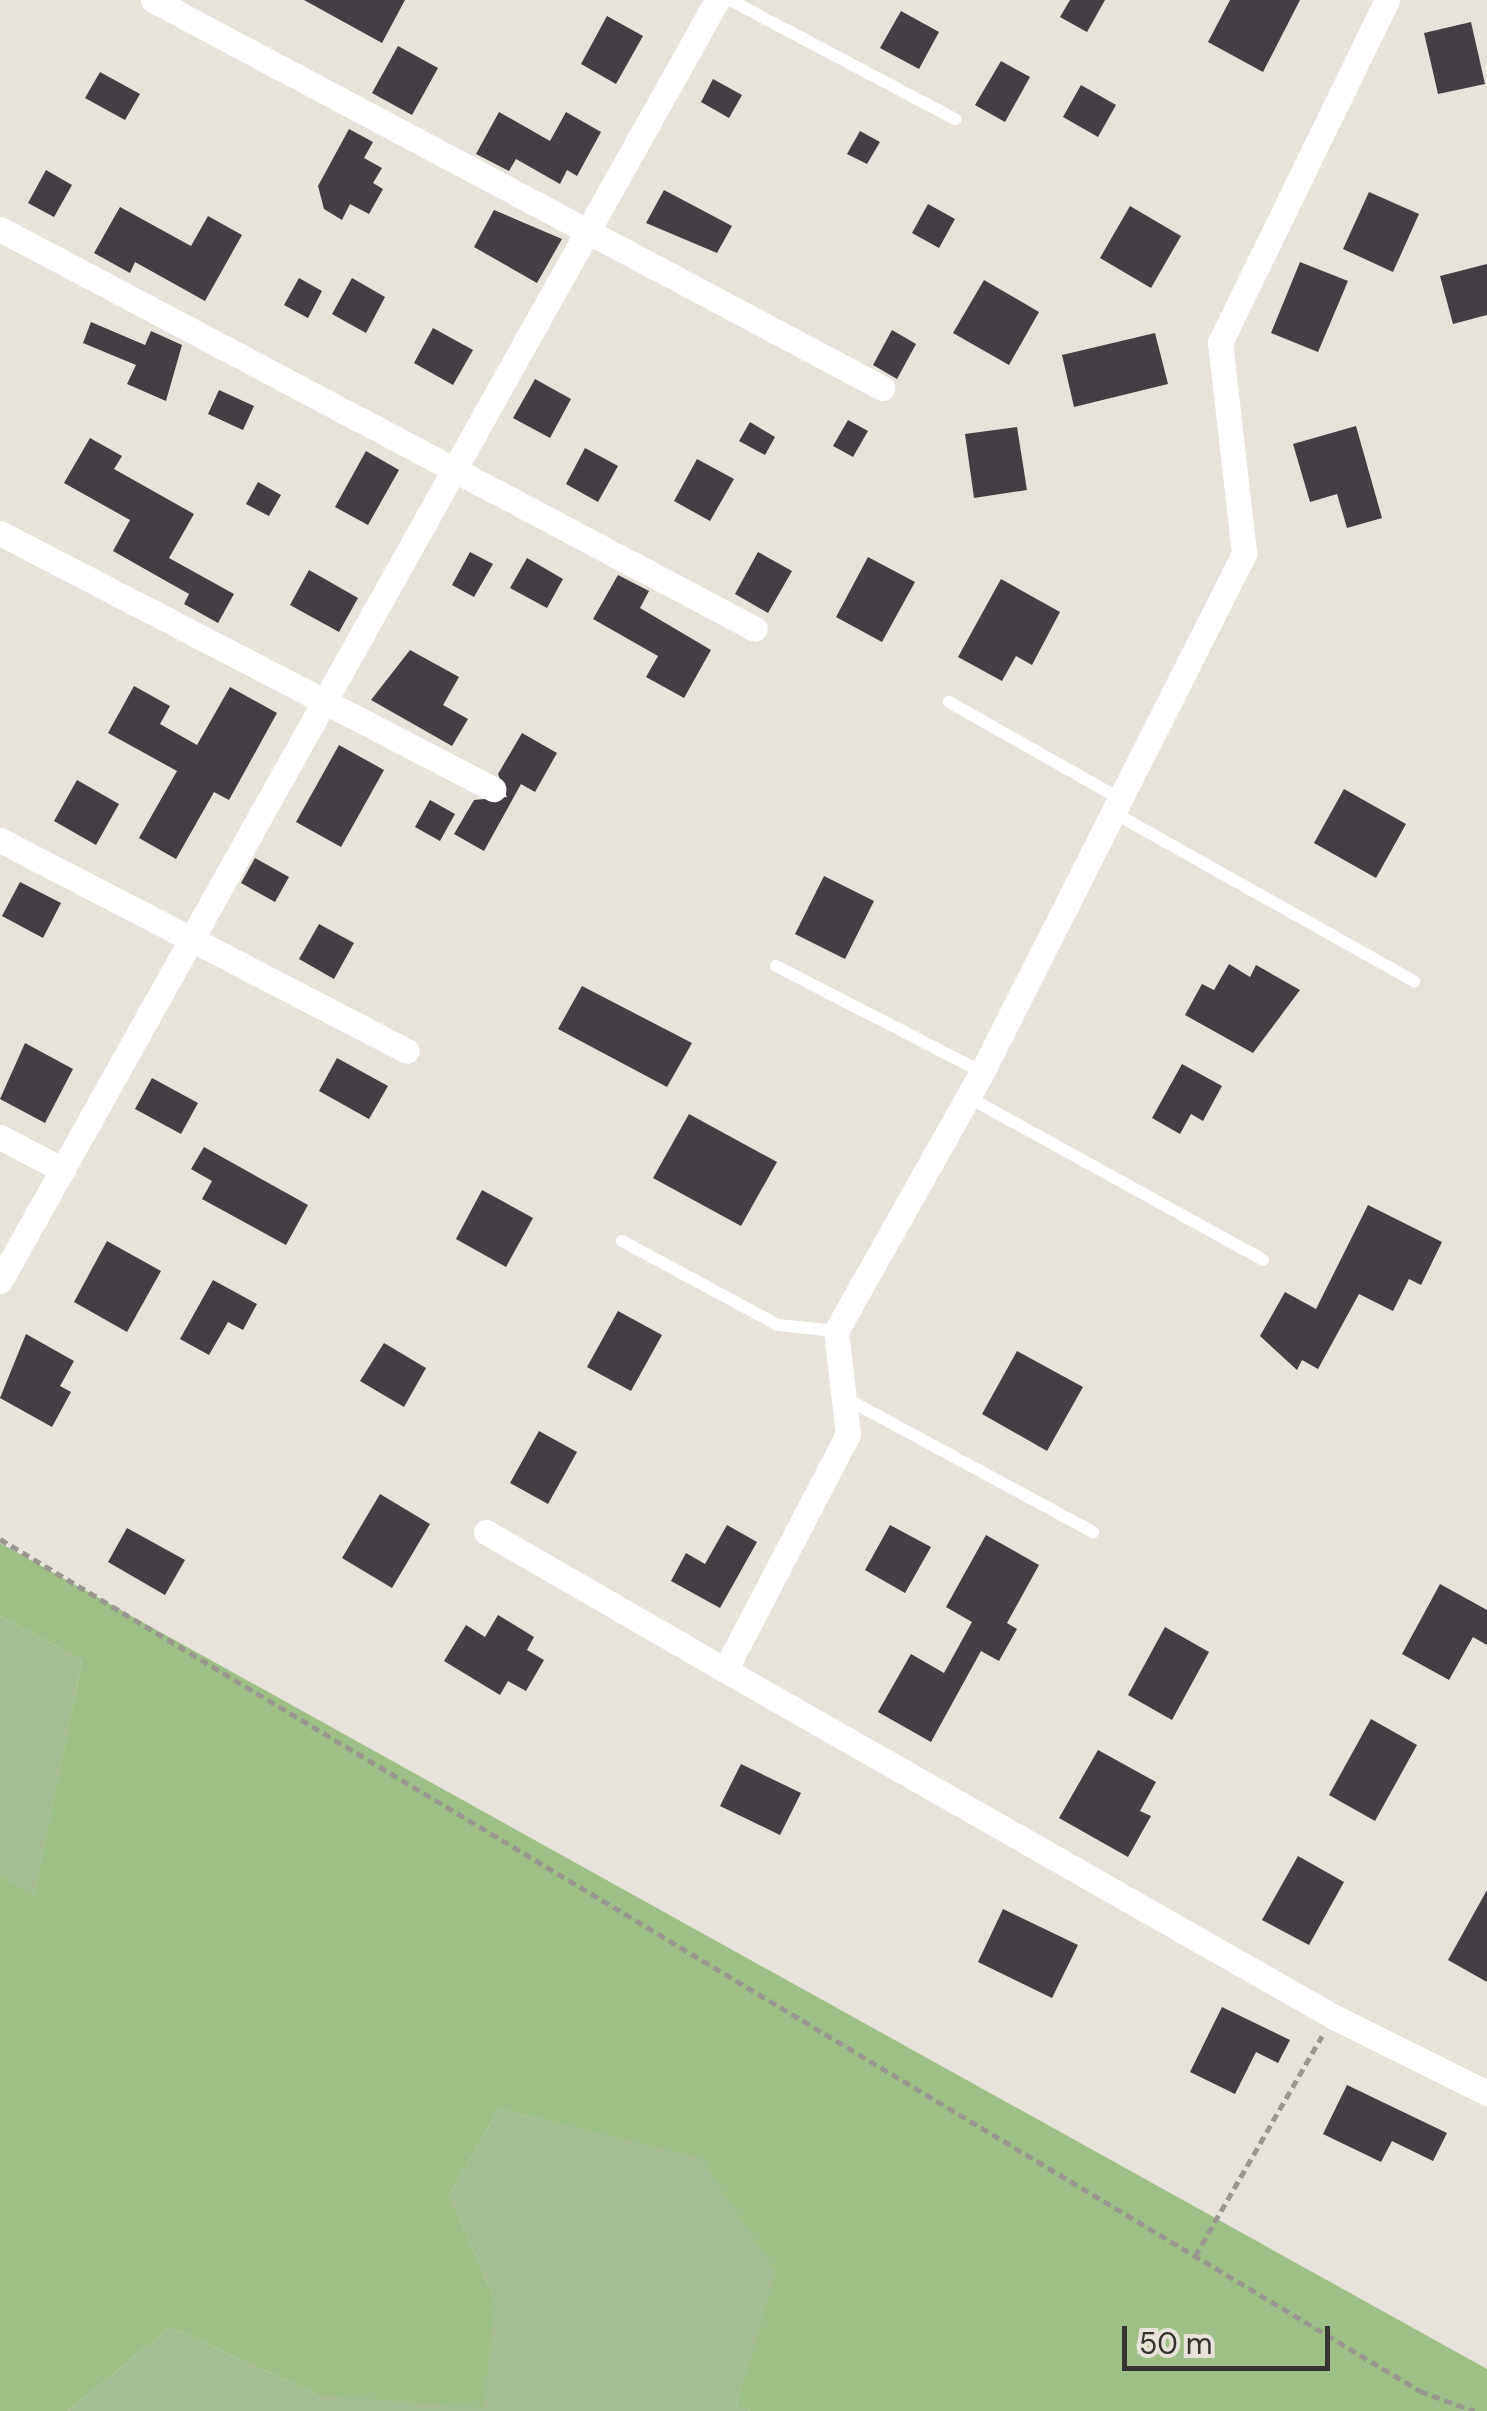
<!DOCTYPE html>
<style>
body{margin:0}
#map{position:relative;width:1487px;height:2411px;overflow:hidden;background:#e7e3da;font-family:"DM Sans",sans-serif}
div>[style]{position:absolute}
.green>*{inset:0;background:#a5bd95}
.forest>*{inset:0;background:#9ec086}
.building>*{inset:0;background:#453e44}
.path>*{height:5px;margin-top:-2.5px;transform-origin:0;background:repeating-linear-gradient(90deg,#999790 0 8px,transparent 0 13px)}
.service>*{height:12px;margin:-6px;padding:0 6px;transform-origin:6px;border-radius:6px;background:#fff}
.minor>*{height:25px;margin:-12.5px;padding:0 12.5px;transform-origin:12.5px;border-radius:12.5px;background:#fff}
span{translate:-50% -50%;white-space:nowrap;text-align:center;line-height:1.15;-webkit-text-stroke:10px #e7e3da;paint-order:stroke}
.scale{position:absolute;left:1122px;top:2326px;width:208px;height:45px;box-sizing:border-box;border:5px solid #353430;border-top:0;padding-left:12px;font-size:30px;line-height:35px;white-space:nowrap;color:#353430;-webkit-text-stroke:8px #e7e3da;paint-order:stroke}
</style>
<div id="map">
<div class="green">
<i style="clip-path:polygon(0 1616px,82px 1660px,34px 1897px,0 1875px)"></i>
<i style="clip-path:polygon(499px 2109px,701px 2157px,777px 2272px,736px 2406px,750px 2411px,68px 2411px,170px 2327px,318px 2395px,495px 2300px,449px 2195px)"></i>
</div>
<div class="forest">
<i style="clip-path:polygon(0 1543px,1487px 2369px,1487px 2411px,750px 2411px,736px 2406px,776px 2272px,701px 2158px,499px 2109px,449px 2195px,495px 2300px,484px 2408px,318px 2395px,170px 2327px,68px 2411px,0 2411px,0 1875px,34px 1896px,82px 1660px,0 1616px)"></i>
</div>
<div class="building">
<i style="clip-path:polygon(304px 0,405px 0,382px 43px)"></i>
<i style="clip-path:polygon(1070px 0,1105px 0,1087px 32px,1060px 17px)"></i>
<i style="clip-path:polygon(1230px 0,1300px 0,1263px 72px,1208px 42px)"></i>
<i style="clip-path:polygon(901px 11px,939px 32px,919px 69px,880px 48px)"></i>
<i style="clip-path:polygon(607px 16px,643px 36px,616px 84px,581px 64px)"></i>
<i style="clip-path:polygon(1471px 22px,1485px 84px,1438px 94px,1424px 33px)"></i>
<i style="clip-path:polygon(398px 46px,438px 68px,412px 115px,372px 93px)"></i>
<i style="clip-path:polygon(1001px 61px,1030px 77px,1005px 122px,975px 105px)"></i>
<i style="clip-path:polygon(100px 72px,140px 94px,125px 120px,85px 98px)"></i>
<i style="clip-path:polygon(713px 79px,742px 95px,729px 118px,701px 102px)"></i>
<i style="clip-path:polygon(1081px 85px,1116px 105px,1098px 137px,1063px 117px)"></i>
<i style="clip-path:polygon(499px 112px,550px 141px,566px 112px,601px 132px,577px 176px,567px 170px,560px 184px,516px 159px,509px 171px,476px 154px)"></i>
<i style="clip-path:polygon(349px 129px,373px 142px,364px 158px,382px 168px,373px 183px,383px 189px,369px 214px,350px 204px,342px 220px,324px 209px,318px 186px)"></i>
<i style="clip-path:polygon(860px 131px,880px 142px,867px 164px,847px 154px)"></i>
<i style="clip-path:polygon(46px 170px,72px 185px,54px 217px,28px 203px)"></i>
<i style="clip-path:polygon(664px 190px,732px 226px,717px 253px,646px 223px)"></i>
<i style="clip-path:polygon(1369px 192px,1419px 214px,1393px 272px,1343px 249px)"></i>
<i style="clip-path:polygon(928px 204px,955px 219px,939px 248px,912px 233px)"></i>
<i style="clip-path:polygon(1130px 206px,1181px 236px,1151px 288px,1100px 258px)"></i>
<i style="clip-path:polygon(120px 207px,191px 246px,208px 216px,242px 235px,205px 301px,135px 262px,130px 273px,94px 253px)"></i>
<i style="clip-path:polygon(494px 210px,562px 239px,537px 283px,474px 247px)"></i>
<i style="clip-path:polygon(1300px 262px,1348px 281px,1318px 352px,1271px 333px)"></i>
<i style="clip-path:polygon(1487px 264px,1487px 315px,1453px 324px,1440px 276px)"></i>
<i style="clip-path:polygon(299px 278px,322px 291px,308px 318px,284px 305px)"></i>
<i style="clip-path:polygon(352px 278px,385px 297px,366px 333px,332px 314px)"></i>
<i style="clip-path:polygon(984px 280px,1039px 312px,1009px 365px,953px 333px)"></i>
<i style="clip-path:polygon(91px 322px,145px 345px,151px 331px,182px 345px,166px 401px,127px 384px,136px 365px,83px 343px)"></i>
<i style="clip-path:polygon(433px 328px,473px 350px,453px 385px,414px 363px)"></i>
<i style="clip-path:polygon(892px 330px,916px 344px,897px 379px,873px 365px)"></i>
<i style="clip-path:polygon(1155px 333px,1168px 384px,1074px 407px,1062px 355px)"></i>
<i style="clip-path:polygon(535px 379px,571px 399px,550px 438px,513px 418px)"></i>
<i style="clip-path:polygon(219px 390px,254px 406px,243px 430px,208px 414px)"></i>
<i style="clip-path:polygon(848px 420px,868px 431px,853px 457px,833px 446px)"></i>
<i style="clip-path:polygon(750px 422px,775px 437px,765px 455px,739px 441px)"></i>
<i style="clip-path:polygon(1356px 426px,1382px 518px,1347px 528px,1337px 494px,1310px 502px,1293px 444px)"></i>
<i style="clip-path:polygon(1017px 427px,1027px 490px,974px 498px,965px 434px)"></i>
<i style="clip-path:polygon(90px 438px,122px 456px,114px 469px,194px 514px,169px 558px,234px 594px,218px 623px,184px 604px,189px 594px,113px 551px,130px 520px,64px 483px)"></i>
<i style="clip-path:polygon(585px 448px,618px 466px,598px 502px,566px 484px)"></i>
<i style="clip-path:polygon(366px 451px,399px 470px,368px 525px,335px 507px)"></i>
<i style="clip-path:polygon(697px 459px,734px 479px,710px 521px,674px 501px)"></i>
<i style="clip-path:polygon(258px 482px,281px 495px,269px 516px,246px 504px)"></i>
<i style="clip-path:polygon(470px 552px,493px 564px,474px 597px,452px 585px)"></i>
<i style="clip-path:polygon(758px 552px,792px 571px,768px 613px,735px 594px)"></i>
<i style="clip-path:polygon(868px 557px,915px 582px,882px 642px,836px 617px)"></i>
<i style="clip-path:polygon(527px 558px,563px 579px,547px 608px,510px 588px)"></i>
<i style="clip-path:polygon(309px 570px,358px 598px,339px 632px,290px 605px)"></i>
<i style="clip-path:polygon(618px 575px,649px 591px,640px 608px,711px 650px,684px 698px,646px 677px,658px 656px,593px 619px)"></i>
<i style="clip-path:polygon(1001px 579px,1060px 612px,1032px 665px,1016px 656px,1002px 681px,958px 657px)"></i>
<i style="clip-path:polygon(410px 650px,459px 677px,443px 705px,468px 719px,452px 746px,371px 700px)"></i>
<i style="clip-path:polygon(134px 686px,170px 706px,160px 724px,197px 745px,230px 687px,277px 713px,229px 800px,214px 792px,176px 859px,139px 838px,177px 771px,108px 733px)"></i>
<i style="clip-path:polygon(522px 733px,557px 753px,535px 792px,521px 784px,484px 851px,454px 834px,474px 800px,507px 797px,498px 774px)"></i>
<i style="clip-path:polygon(339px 745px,384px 770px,341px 847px,296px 822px)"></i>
<i style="clip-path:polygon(77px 780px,119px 804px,96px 845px,54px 821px)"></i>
<i style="clip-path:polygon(1344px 789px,1406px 824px,1376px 878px,1314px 843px)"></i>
<i style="clip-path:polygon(430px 800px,455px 814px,440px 841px,415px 827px)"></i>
<i style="clip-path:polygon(255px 858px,289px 877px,275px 902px,241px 883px)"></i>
<i style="clip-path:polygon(824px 876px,874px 901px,845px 959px,795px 934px)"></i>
<i style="clip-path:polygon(20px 882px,61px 903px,43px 938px,2px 916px)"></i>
<i style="clip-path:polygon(319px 924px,354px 943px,334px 979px,299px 959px)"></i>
<i style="clip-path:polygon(1229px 964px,1250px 977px,1256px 965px,1300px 990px,1253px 1053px,1185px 1015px,1202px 984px,1214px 990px)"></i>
<i style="clip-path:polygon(582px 986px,692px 1043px,667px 1087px,558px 1029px)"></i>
<i style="clip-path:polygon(25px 1043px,73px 1069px,45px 1123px,0 1099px)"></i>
<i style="clip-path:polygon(337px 1058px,388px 1086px,369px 1119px,319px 1091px)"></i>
<i style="clip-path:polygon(1182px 1064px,1222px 1086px,1203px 1121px,1191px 1114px,1180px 1134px,1152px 1118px)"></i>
<i style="clip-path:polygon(152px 1078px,198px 1103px,181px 1134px,135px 1109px)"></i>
<i style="clip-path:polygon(689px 1114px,777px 1162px,741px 1226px,653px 1178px)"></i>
<i style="clip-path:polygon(204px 1147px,308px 1205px,286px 1245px,202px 1199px,212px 1181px,191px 1169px)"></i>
<i style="clip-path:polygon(482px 1190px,533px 1218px,506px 1267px,456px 1239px)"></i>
<i style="clip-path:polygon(1368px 1205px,1442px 1242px,1421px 1285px,1409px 1279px,1393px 1311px,1359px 1294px,1318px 1369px,1302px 1360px,1297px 1370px,1260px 1336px,1285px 1292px,1316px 1309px)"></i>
<i style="clip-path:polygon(107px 1241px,161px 1271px,127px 1332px,74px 1302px)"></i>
<i style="clip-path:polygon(213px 1280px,257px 1304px,243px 1330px,228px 1322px,209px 1355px,180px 1339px)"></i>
<i style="clip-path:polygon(618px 1311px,662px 1335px,631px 1391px,587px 1367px)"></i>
<i style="clip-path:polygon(26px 1334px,74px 1361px,60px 1386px,71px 1392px,52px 1427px,0 1398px)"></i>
<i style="clip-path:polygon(384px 1343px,426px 1368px,404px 1407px,360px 1381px)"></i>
<i style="clip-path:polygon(1017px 1351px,1083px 1387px,1047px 1451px,982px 1414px)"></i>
<i style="clip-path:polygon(539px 1431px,577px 1452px,548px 1504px,510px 1483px)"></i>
<i style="clip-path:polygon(380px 1494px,430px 1524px,392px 1588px,342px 1558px)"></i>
<i style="clip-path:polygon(727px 1525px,757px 1542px,720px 1608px,671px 1581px,686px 1553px,705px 1564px)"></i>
<i style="clip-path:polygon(890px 1525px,931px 1547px,905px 1593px,865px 1570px)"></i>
<i style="clip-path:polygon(127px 1528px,185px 1560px,165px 1595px,108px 1562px)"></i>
<i style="clip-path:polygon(986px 1535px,1039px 1565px,1007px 1623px,1017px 1629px,999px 1661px,981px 1651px,931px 1742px,878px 1712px,911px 1654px,944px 1673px,972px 1622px,946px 1607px)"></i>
<i style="clip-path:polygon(1440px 1584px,1487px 1610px,1487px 1645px,1473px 1637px,1449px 1680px,1402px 1654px)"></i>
<i style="clip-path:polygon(498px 1615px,534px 1637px,527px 1650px,544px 1660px,526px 1691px,508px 1681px,500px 1695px,444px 1661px,466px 1625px,485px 1637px)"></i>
<i style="clip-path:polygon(1165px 1627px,1209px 1652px,1172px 1720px,1128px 1695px)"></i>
<i style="clip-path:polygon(1371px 1719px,1417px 1745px,1375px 1821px,1329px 1795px)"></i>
<i style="clip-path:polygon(1098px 1750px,1156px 1782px,1140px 1811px,1151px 1816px,1128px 1857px,1059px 1818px)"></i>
<i style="clip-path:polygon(741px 1764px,801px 1793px,780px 1835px,720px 1806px)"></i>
<i style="clip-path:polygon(1298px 1856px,1344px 1882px,1309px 1945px,1262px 1920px)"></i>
<i style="clip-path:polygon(1487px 1890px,1487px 1982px,1448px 1960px)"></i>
<i style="clip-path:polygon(1003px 1909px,1078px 1945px,1052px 1998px,978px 1962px)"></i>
<i style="clip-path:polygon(1222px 2007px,1290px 2040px,1278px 2063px,1256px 2052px,1235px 2094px,1190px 2072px)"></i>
<i style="clip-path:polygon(1347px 2085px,1447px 2133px,1433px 2161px,1392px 2141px,1381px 2162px,1323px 2134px)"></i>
</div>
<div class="path">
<i style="left:0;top:1539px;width:1656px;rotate:30.96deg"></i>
<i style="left:1420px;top:2391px;width:58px;rotate:20.3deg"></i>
<i style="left:1195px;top:2256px;width:254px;rotate:-60deg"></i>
</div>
<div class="service">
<i style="left:730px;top:0;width:255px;rotate:27.9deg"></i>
<i style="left:949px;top:702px;width:199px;rotate:29.5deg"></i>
<i style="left:1116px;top:814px;width:342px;rotate:29.3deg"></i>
<i style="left:776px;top:966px;width:232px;rotate:27.2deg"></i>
<i style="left:968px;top:1097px;width:337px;rotate:28.9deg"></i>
<i style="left:622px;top:1241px;width:177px;rotate:28.3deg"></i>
<i style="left:778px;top:1325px;width:58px;rotate:5.9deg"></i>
<i style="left:847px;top:1399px;width:280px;rotate:28.4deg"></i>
</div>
<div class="minor">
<i style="left:153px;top:0;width:826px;rotate:28.02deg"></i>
<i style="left:1387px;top:0;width:381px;rotate:116deg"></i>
<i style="left:1220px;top:342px;width:213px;rotate:83.5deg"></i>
<i style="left:1244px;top:554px;width:580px;rotate:116.83deg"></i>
<i style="left:982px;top:1072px;width:297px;rotate:119.4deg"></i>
<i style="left:836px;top:1331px;width:104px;rotate:83.4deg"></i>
<i style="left:848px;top:1434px;width:266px;rotate:117.5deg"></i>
<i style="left:725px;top:1670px;width:701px;rotate:29.67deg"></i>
<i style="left:1334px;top:2017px;width:171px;rotate:26.4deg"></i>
<i style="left:0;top:229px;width:854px;rotate:27.91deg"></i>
<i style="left:0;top:533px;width:556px;rotate:27.44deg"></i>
<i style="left:0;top:840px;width:458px;rotate:27.4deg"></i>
<i style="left:0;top:1137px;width:71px;rotate:27.6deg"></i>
<i style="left:0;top:1281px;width:1468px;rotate:-60.76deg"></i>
<i style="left:486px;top:1532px;width:276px;rotate:30deg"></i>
</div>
<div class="scale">50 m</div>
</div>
